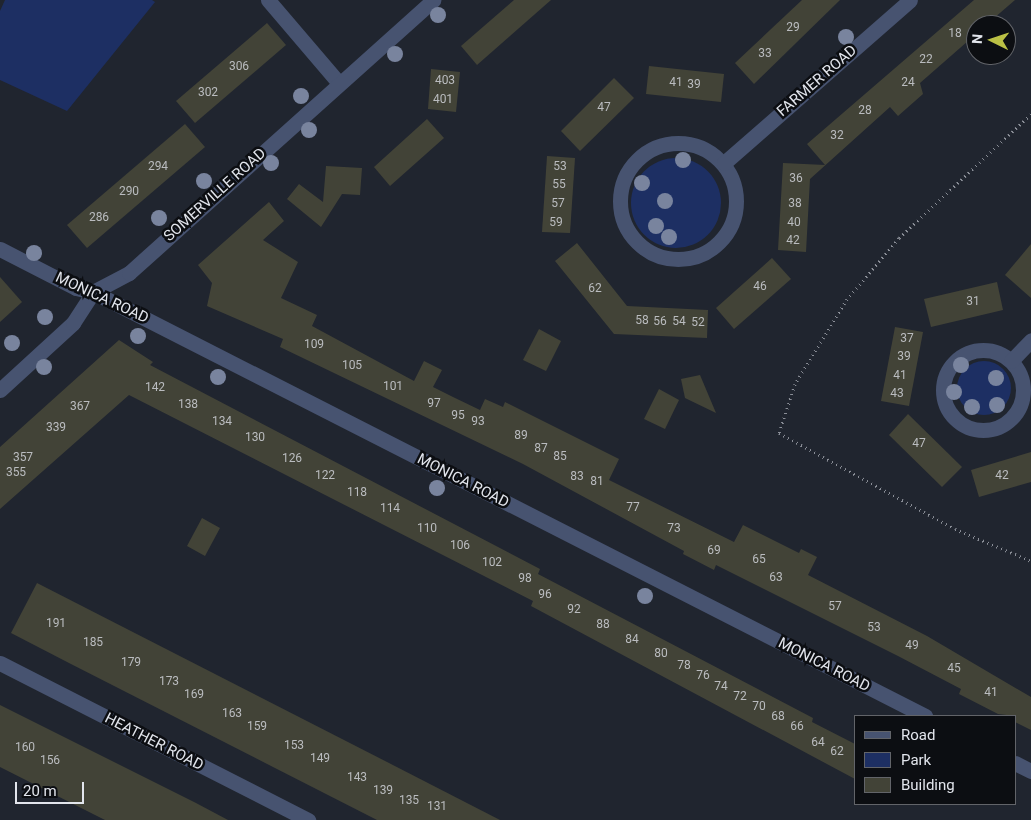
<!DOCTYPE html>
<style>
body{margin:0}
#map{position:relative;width:1031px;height:820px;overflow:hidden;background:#20252f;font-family:Roboto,sans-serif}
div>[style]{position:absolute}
.green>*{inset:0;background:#1d2f63}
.round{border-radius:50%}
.building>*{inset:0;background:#424337}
.path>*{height:3px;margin-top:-1.5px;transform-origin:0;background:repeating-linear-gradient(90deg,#8a8e97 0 1px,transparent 0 5px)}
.minor>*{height:15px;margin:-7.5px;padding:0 7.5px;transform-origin:7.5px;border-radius:7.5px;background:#475370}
.minor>.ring{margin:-7.5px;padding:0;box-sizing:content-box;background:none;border:15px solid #475370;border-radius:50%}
.trees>*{width:16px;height:16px;margin:-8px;border-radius:50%;background:#79849e}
span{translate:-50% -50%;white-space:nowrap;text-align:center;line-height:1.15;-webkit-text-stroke:5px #0c0e12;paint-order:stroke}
.number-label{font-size:12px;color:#babcbf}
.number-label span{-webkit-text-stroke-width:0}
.street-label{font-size:15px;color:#e2e5ec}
.legend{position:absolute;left:854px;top:715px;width:162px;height:90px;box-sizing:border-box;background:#0c0e12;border:1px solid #626469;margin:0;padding:6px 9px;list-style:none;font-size:15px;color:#e2e5ec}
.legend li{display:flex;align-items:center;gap:10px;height:25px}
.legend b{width:25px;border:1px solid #626469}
.north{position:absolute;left:966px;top:15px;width:50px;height:50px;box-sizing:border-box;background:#0c0e12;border:1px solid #626469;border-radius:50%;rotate:274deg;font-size:14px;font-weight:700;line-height:20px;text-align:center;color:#e2e5ec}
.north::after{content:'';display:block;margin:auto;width:18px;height:22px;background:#bac045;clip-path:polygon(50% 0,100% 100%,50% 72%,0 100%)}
.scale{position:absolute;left:15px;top:782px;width:69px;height:22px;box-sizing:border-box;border:2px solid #e2e5ec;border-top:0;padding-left:6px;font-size:15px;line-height:18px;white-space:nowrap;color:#e2e5ec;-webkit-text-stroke:4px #0c0e12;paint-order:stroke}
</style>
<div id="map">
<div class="green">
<i style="clip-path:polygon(5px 0,152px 0,155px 2px,67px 111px,0 80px,0 11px)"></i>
<i class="round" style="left:631px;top:158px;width:90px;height:90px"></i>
<i class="round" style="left:957px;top:361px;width:54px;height:54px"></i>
</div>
<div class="building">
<i style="clip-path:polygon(514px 0,551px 0,477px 65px,461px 46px)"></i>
<i style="clip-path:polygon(802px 0,840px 0,754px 84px,735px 63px)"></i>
<i style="clip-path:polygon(974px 0,1015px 0,986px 25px,976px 25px,976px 34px,920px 83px,923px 94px,898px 116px,890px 107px,810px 179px,806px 252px,778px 250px,783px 163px,825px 165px,807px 144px)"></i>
<i style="clip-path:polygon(267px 23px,286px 45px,195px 123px,176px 101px)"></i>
<i style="clip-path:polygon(649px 66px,724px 74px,721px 102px,646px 94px)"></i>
<i style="clip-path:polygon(431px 69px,460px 72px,456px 112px,428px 109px)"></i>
<i style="clip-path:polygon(614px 78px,634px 98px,580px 151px,561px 131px)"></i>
<i style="clip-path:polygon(427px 119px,444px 138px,390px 186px,374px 167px)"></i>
<i style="clip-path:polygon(185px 124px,205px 147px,87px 248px,67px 225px)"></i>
<i style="clip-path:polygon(547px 156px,575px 158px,570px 233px,542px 232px)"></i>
<i style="clip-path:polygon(326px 166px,362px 168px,360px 195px,342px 194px,321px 227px,287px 199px,299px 184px,323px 202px)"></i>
<i style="clip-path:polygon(269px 202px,284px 221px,263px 240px,298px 262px,281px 298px,317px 315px,312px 326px,414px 381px,424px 361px,442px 370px,433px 387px,453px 397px,480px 410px,485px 399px,503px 407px,505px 402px,619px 459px,609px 480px,734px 542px,743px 525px,799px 553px,801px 549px,817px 557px,808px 575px,927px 636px,1031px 697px,1031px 730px,1015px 722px,1015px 716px,998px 714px,959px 694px,961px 689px,898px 656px,716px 565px,714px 570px,683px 554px,684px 551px,523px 464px,280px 347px,283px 339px,207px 306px,212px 283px,198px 265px)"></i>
<i style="clip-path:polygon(577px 243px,627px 306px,708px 310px,707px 338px,614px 334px,555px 261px)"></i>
<i style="clip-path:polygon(1031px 244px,1031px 298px,1005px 275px)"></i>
<i style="clip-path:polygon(772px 258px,791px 279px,734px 329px,716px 308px)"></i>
<i style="clip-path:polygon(0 277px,22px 302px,0 322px)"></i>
<i style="clip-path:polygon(997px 282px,1003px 310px,931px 327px,924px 299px)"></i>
<i style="clip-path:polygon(895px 327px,923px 332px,909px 406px,881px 401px)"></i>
<i style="clip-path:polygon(539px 329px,561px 341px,546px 371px,523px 360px)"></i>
<i style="clip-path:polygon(119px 340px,153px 362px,150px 365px,540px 569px,538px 574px,813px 718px,812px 722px,855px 744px,855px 779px,531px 606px,533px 601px,129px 395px,0 509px,0 447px)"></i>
<i style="clip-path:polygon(700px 375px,716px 413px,685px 398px,681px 379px)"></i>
<i style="clip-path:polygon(659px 389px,679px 400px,665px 429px,644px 419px)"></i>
<i style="clip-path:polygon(908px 414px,962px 467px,942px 487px,889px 435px)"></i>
<i style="clip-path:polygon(1031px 452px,1031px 482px,979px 497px,971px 470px)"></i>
<i style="clip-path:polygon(202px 518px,220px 528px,205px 556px,187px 546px)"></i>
<i style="clip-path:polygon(37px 583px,389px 763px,500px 820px,377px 820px,69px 663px,11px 633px)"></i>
<i style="clip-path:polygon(0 705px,196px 803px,228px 820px,105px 820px,95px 815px,0 767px)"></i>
</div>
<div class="path">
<i style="left:1031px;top:114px;width:181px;rotate:136.8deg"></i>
<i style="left:899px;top:238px;width:80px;rotate:130.4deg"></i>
<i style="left:847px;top:299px;width:100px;rotate:121.5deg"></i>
<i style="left:795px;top:384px;width:52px;rotate:108.1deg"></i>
<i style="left:779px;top:433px;width:200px;rotate:28.6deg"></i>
<i style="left:955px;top:529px;width:82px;rotate:22.8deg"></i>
</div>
<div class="minor">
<i style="left:268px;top:0;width:108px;rotate:49.5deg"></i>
<i class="ring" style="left:620px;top:143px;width:101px;height:101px"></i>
<i style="left:724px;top:163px;width:247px;rotate:-41.2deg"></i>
<i style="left:0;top:249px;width:85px;rotate:27.2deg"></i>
<i style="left:76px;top:288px;width:17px;rotate:13deg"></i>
<i style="left:93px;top:292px;width:934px;rotate:27deg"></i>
<i class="ring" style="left:943px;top:350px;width:65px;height:65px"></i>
<i style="left:1011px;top:361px;width:29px;rotate:-46deg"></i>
<i style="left:0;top:390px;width:99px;rotate:-42.5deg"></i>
<i style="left:73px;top:323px;width:37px;rotate:-57deg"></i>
<i style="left:93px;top:292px;width:41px;rotate:-27.8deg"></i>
<i style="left:129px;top:273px;width:409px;rotate:-41.9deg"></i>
<i style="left:0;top:663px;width:346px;rotate:27deg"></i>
<i style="left:1015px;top:763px;width:18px;rotate:27deg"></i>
</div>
<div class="trees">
<i style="left:438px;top:15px"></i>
<i style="left:846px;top:37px"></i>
<i style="left:395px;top:54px"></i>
<i style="left:301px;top:96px"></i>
<i style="left:309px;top:130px"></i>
<i style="left:683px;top:160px"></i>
<i style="left:271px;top:163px"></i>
<i style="left:204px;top:181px"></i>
<i style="left:642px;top:183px"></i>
<i style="left:665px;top:201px"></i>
<i style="left:159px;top:218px"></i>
<i style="left:656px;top:226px"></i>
<i style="left:669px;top:237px"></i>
<i style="left:34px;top:253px"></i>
<i style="left:45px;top:317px"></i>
<i style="left:138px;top:336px"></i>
<i style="left:12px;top:343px"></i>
<i style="left:961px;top:365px"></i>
<i style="left:44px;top:367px"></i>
<i style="left:218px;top:377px"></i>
<i style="left:996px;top:378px"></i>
<i style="left:954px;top:392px"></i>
<i style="left:997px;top:405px"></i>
<i style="left:972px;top:407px"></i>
<i style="left:437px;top:488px"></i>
<i style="left:645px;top:596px"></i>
</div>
<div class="number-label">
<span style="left:793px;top:28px">29</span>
<span style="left:955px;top:34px">18</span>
<span style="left:765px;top:54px">33</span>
<span style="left:926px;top:60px">22</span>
<span style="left:239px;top:67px">306</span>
<span style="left:445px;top:81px">403</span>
<span style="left:676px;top:83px">41</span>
<span style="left:908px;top:83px">24</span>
<span style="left:694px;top:85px">39</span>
<span style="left:208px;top:93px">302</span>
<span style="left:443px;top:100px">401</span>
<span style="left:604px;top:108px">47</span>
<span style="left:865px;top:111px">28</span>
<span style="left:837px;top:136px">32</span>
<span style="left:158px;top:167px">294</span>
<span style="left:560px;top:167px">53</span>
<span style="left:796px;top:179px">36</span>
<span style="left:559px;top:185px">55</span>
<span style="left:129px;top:192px">290</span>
<span style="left:558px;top:204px">57</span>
<span style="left:795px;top:204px">38</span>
<span style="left:99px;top:218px">286</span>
<span style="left:556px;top:223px">59</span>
<span style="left:794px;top:223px">40</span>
<span style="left:793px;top:241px">42</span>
<span style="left:760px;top:287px">46</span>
<span style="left:595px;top:289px">62</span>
<span style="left:973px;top:302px">31</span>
<span style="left:642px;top:321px">58</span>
<span style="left:660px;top:322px">56</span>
<span style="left:679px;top:322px">54</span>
<span style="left:698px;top:323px">52</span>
<span style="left:907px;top:339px">37</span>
<span style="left:314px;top:345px">109</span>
<span style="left:904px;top:357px">39</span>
<span style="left:352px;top:366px">105</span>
<span style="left:900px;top:376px">41</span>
<span style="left:393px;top:387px">101</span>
<span style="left:155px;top:388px">142</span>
<span style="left:897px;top:394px">43</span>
<span style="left:434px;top:404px">97</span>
<span style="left:188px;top:405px">138</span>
<span style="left:80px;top:407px">367</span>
<span style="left:458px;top:416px">95</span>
<span style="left:222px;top:422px">134</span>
<span style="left:478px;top:422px">93</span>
<span style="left:56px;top:428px">339</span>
<span style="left:521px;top:436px">89</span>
<span style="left:255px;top:438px">130</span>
<span style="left:919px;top:444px">47</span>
<span style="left:541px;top:449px">87</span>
<span style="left:560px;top:457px">85</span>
<span style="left:23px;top:458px">357</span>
<span style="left:292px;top:459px">126</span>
<span style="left:16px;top:473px">355</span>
<span style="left:325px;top:476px">122</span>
<span style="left:1002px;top:476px">42</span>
<span style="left:577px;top:477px">83</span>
<span style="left:597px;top:482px">81</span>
<span style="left:357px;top:493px">118</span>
<span style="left:633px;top:508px">77</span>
<span style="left:390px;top:509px">114</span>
<span style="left:427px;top:529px">110</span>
<span style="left:674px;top:529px">73</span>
<span style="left:460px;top:546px">106</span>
<span style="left:714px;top:551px">69</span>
<span style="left:759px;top:560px">65</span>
<span style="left:492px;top:563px">102</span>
<span style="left:776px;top:578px">63</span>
<span style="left:525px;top:579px">98</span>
<span style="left:545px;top:595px">96</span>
<span style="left:835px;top:607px">57</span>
<span style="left:574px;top:610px">92</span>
<span style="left:56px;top:624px">191</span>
<span style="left:603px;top:625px">88</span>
<span style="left:874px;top:628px">53</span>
<span style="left:632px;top:640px">84</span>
<span style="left:93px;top:643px">185</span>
<span style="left:912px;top:646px">49</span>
<span style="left:661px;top:654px">80</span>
<span style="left:131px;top:663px">179</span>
<span style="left:684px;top:666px">78</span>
<span style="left:954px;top:669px">45</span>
<span style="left:703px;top:676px">76</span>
<span style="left:169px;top:682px">173</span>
<span style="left:721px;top:687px">74</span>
<span style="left:991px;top:693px">41</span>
<span style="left:194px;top:695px">169</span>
<span style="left:740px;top:697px">72</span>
<span style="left:759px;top:707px">70</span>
<span style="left:232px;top:714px">163</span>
<span style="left:778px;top:717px">68</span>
<span style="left:257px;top:727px">159</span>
<span style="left:797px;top:727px">66</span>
<span style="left:818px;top:743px">64</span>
<span style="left:294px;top:746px">153</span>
<span style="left:25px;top:748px">160</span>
<span style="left:837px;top:752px">62</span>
<span style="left:320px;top:759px">149</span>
<span style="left:50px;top:761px">156</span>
<span style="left:357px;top:778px">143</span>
<span style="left:383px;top:791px">139</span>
<span style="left:409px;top:801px">135</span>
<span style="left:437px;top:807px">131</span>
</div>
<div class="street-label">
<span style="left:817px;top:81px;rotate:-41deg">FARMER ROAD</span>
<span style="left:215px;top:195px;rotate:-42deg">SOMERVILLE ROAD</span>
<span style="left:102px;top:298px;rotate:25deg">MONICA ROAD</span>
<span style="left:463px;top:481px;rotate:27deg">MONICA ROAD</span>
<span style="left:824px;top:665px;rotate:27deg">MONICA ROAD</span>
<span style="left:154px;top:742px;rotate:27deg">HEATHER ROAD</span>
</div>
<ul class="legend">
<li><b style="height:6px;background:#475370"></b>Road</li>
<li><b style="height:14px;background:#1d2f63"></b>Park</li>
<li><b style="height:14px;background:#424337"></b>Building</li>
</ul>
<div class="north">N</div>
<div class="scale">20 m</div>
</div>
